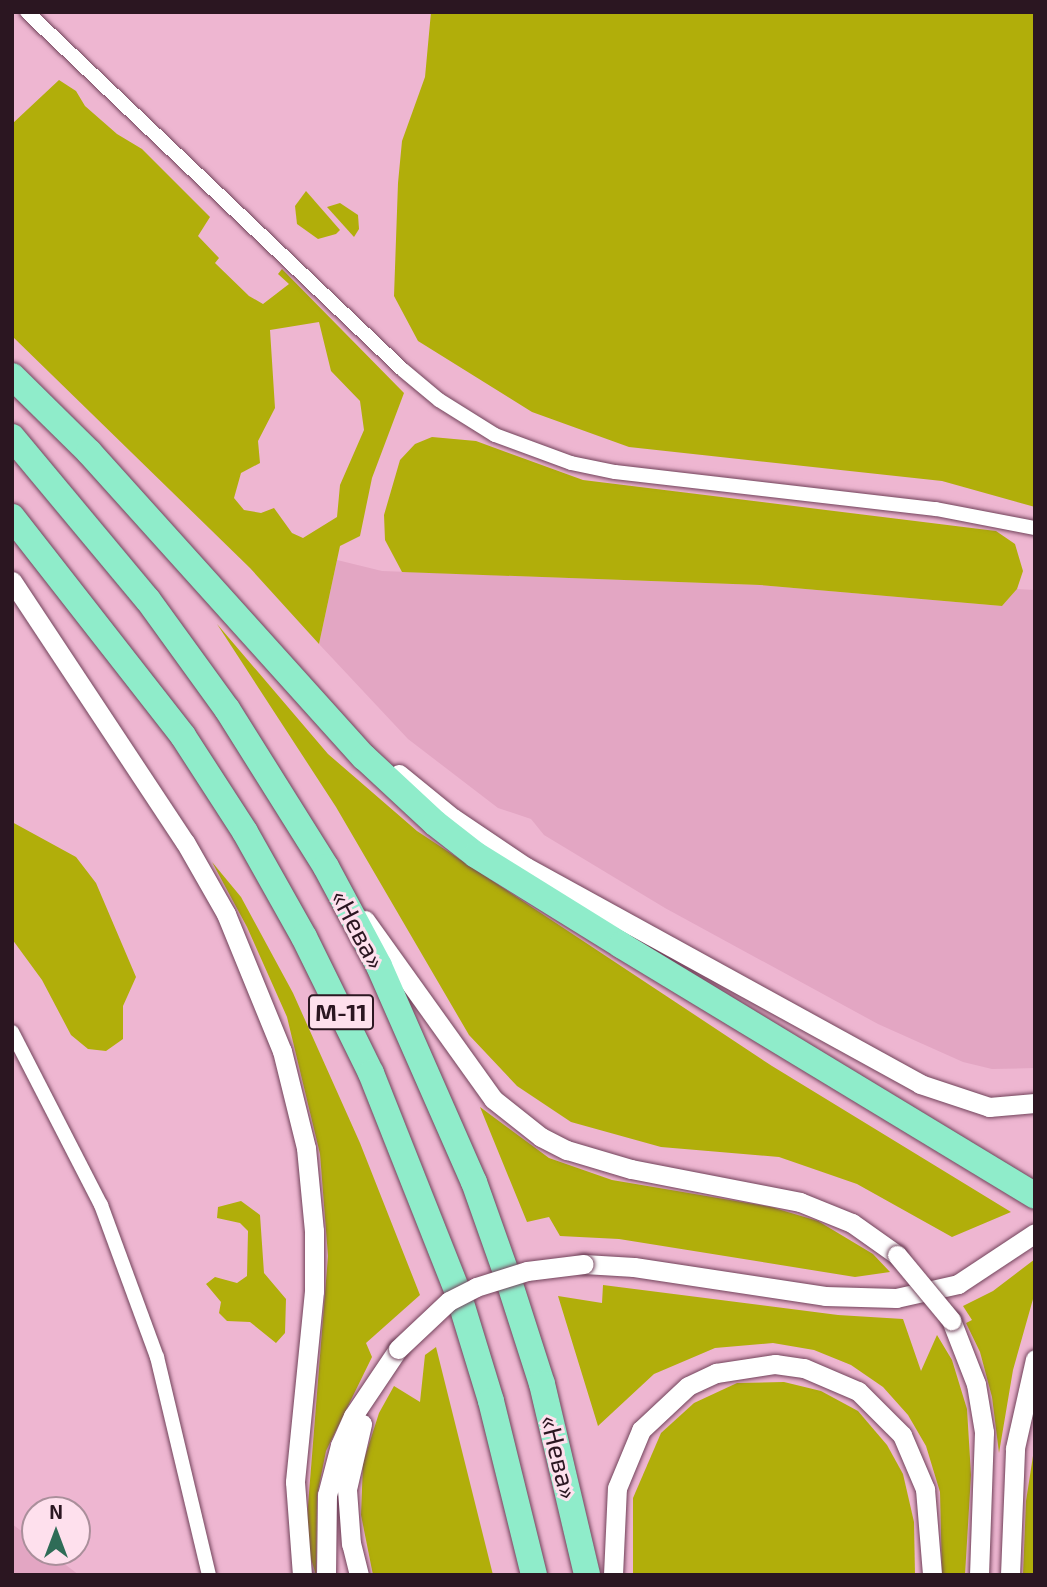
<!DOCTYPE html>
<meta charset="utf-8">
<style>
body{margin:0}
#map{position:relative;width:1047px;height:1587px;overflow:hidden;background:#eeb6d1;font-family:"Exo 2",sans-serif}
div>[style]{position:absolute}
.built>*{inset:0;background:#e3a6c3}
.green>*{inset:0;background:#b1ae0a}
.roads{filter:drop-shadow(0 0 2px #71425a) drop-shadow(0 0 2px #71425a)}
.street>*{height:14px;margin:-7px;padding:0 7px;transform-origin:7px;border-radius:7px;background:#fff}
.secondary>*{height:19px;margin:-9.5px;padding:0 9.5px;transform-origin:9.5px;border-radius:9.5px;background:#fff}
.highway>*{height:26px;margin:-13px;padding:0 13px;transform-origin:13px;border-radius:13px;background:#8fecca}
.bridges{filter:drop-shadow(0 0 2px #71425a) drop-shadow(0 0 2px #71425a)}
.secondary-bridge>*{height:19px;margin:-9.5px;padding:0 9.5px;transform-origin:9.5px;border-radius:9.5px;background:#fff}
span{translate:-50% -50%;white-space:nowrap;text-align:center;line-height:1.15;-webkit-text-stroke:6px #fee0ed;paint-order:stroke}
.shield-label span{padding:2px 5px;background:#fee0ed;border:2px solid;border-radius:5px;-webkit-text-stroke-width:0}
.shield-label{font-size:24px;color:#2b1621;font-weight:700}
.street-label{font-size:26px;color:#2b1621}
.frame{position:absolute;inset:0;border:14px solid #2b1621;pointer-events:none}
.north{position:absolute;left:21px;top:1496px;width:70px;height:70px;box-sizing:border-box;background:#fee0ed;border:2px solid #aa8f9b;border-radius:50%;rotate:0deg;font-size:19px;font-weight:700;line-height:28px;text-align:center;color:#2b1621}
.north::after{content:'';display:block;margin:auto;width:24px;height:32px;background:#2f6c57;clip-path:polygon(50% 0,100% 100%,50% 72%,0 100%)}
</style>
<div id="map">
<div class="built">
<i style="clip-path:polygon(337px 560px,382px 571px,760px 585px,1002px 606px,1017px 589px,1035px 590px,1035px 1068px,992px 1069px,963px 1062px,878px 1024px,665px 908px,544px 835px,531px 819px,498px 808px,408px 739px,319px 644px)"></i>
<i style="clip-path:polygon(12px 1524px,35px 1541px,35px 1552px,49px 1552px,79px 1575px,12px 1575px)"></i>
</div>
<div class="green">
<i style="clip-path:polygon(431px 12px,1035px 12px,1035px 507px,942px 481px,629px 447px,532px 412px,418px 341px,394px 296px,398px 183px,402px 141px,425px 77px)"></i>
<i style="clip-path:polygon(evenodd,59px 80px,76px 91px,85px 106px,117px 134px,142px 149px,210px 217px,198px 236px,219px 258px,215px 263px,249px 296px,263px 304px,289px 284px,278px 274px,282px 269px,404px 393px,372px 478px,360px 536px,340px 546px,319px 644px,250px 568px,12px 336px,12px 124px,59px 80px,319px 322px,331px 371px,360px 401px,364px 430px,340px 485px,337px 517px,303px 538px,292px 533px,274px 508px,261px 513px,244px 510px,234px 498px,241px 473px,260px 463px,258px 441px,275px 408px,270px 330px,319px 322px)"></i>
<i style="clip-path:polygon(306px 191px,340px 230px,336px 234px,318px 239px,297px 224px,295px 206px)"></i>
<i style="clip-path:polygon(340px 203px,358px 215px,359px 229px,354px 237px,327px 207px)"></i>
<i style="clip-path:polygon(432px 437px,476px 441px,583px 480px,996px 531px,1015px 544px,1023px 571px,1017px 589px,1002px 606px,760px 585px,402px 572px,385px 540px,384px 515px,400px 460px,415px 444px)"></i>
<i style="clip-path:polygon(217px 624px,328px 754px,417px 831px,772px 1066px,1011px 1212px,952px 1237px,857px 1184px,779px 1157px,661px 1147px,571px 1122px,517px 1086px,469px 1035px,336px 807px)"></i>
<i style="clip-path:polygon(12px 822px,76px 857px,96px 883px,136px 977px,123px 1006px,123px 1039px,106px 1051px,88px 1049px,71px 1035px,42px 980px,12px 939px)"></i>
<i style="clip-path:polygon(212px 862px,241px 897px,293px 993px,360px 1143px,420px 1295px,366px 1343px,372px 1357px,326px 1451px,317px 1496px,316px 1575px,308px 1549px,307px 1518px,328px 1256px,320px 1154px,287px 1017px,247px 927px)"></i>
<i style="clip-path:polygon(480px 1107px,549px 1158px,612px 1180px,771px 1207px,818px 1221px,873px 1254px,890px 1272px,855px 1277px,619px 1239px,560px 1236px,549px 1217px,527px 1222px)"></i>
<i style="clip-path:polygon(241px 1201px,260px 1215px,264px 1273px,286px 1299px,285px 1333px,276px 1343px,250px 1322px,227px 1321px,219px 1313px,221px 1302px,206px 1284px,215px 1277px,237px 1283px,247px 1276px,248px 1231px,240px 1223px,217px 1218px,218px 1207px)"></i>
<i style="clip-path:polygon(1035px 1259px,1035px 1292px,1013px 1370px,999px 1453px,992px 1397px,980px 1352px,966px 1323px,972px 1320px,963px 1306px,993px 1291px)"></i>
<i style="clip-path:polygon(603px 1285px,838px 1315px,903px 1319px,921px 1371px,937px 1335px,952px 1360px,967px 1409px,971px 1475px,965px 1575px,942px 1575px,940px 1492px,926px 1446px,908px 1415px,883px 1387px,851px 1365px,814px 1350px,773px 1343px,715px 1348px,654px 1374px,598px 1426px,558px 1296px,602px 1303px)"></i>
<i style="clip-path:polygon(436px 1347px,493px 1575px,373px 1575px,361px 1515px,363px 1463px,379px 1413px,394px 1386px,420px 1402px,425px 1355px)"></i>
<i style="clip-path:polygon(784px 1382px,821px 1391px,858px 1411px,887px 1445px,903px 1474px,914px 1522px,915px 1575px,633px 1575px,633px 1498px,661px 1433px,694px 1403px,737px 1383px)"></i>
<i style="clip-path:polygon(1035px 1443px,1035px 1575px,1023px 1575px,1026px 1501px)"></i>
</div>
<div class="roads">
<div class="street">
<i style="left:27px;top:12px;width:519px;rotate:43.6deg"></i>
<i style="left:403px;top:370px;width:47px;rotate:39.8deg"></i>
<i style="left:439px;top:400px;width:66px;rotate:32deg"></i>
<i style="left:495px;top:435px;width:81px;rotate:20.2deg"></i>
<i style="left:571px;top:463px;width:45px;rotate:11.6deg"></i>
<i style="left:615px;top:472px;width:323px;rotate:6.6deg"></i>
<i style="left:936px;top:509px;width:101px;rotate:10.9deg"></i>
<i style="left:12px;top:1032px;width:195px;rotate:62.8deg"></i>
<i style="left:101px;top:1205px;width:162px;rotate:69.8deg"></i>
<i style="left:157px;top:1357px;width:224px;rotate:76.6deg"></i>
</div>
<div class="secondary">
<i style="left:12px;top:581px;width:313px;rotate:56.5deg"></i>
<i style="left:185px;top:842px;width:83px;rotate:60.3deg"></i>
<i style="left:226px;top:914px;width:148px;rotate:67.8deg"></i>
<i style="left:282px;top:1051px;width:100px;rotate:76.1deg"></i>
<i style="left:306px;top:1148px;width:83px;rotate:84.5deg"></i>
<i style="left:314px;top:1231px;width:60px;rotate:90deg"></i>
<i style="left:314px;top:1291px;width:192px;rotate:95.7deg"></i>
<i style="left:295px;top:1482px;width:93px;rotate:85.7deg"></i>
<i style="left:399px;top:774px;width:70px;rotate:39.2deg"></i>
<i style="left:453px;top:818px;width:88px;rotate:33.9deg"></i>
<i style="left:526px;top:867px;width:450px;rotate:28.8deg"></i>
<i style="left:920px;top:1084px;width:73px;rotate:18.4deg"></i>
<i style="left:989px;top:1107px;width:46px;rotate:-5deg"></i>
<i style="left:365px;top:920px;width:220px;rotate:54.4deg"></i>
<i style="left:493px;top:1099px;width:61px;rotate:38.4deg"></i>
<i style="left:541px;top:1137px;width:29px;rotate:27deg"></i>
<i style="left:567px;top:1150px;width:67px;rotate:16.5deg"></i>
<i style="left:631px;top:1169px;width:172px;rotate:11deg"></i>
<i style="left:800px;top:1202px;width:56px;rotate:22deg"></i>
<i style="left:852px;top:1223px;width:55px;rotate:35.4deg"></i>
<i style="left:584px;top:1264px;width:50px;rotate:3.4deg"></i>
<i style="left:634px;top:1267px;width:193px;rotate:8.6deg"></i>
<i style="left:825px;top:1296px;width:71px;rotate:1.6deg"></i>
<i style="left:896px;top:1298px;width:64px;rotate:-12.7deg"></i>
<i style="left:958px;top:1284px;width:92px;rotate:-33.5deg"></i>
<i style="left:951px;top:1320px;width:69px;rotate:68.7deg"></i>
<i style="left:976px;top:1384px;width:49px;rotate:80.5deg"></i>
<i style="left:984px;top:1432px;width:143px;rotate:92deg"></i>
<i style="left:326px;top:1575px;width:80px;rotate:-89.3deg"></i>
<i style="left:327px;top:1495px;width:52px;rotate:-75.4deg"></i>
<i style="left:340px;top:1445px;width:32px;rotate:-66deg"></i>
<i style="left:353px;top:1416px;width:81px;rotate:-56.1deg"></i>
<i style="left:359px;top:1575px;width:32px;rotate:-104deg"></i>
<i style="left:351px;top:1544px;width:55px;rotate:-94.2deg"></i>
<i style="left:347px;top:1489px;width:67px;rotate:-77deg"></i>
<i style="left:613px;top:1575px;width:87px;rotate:-87.4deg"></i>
<i style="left:617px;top:1488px;width:63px;rotate:-67.5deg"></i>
<i style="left:641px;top:1430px;width:64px;rotate:-43.1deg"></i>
<i style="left:688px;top:1386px;width:31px;rotate:-25deg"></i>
<i style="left:716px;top:1373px;width:60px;rotate:-8.7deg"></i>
<i style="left:775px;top:1364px;width:29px;rotate:8deg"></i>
<i style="left:804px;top:1368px;width:59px;rotate:23.1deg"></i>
<i style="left:858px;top:1391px;width:62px;rotate:45deg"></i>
<i style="left:902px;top:1435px;width:59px;rotate:66.9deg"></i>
<i style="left:925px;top:1489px;width:86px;rotate:85.3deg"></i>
<i style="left:1010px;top:1575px;width:127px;rotate:-87.7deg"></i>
<i style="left:1015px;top:1448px;width:91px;rotate:-77.3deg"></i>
</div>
<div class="highway">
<i style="left:12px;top:376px;width:108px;rotate:44.6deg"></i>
<i style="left:89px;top:452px;width:411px;rotate:48deg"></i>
<i style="left:364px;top:757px;width:97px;rotate:42.9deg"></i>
<i style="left:435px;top:823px;width:52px;rotate:38deg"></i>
<i style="left:476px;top:855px;width:171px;rotate:31.8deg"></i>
<i style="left:621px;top:945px;width:484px;rotate:31.2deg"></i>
<i style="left:12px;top:437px;width:212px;rotate:50.2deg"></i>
<i style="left:148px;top:600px;width:135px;rotate:54.1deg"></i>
<i style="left:227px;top:709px;width:186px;rotate:57.9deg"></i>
<i style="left:326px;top:867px;width:112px;rotate:61.8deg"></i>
<i style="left:379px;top:966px;width:236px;rotate:66.3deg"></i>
<i style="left:474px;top:1182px;width:99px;rotate:70.5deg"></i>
<i style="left:507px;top:1275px;width:114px;rotate:72.2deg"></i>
<i style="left:542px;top:1384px;width:196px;rotate:76.7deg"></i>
<i style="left:12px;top:517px;width:278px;rotate:52deg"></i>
<i style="left:183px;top:736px;width:114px;rotate:57.1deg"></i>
<i style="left:245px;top:832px;width:120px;rotate:60.7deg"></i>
<i style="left:304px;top:937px;width:152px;rotate:63.8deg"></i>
<i style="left:371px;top:1073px;width:237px;rotate:68.4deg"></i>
<i style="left:458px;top:1293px;width:113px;rotate:73deg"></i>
<i style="left:491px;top:1401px;width:179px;rotate:76.1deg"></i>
</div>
</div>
<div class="bridges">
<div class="secondary-bridge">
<i style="left:897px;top:1255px;width:85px;rotate:50.3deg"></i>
<i style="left:398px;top:1349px;width:70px;rotate:-43.3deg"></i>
<i style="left:449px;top:1301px;width:30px;rotate:-27deg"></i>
<i style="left:476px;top:1287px;width:53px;rotate:-17.4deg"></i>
<i style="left:527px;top:1271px;width:57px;rotate:-7deg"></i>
</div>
</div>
<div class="shield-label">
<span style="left:341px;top:1012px">М-11</span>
</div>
<div class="street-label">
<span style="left:359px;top:929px;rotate:62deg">«Нева»</span>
<span style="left:560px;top:1457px;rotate:76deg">«Нева»</span>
</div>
<div class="frame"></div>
<div class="north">N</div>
</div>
